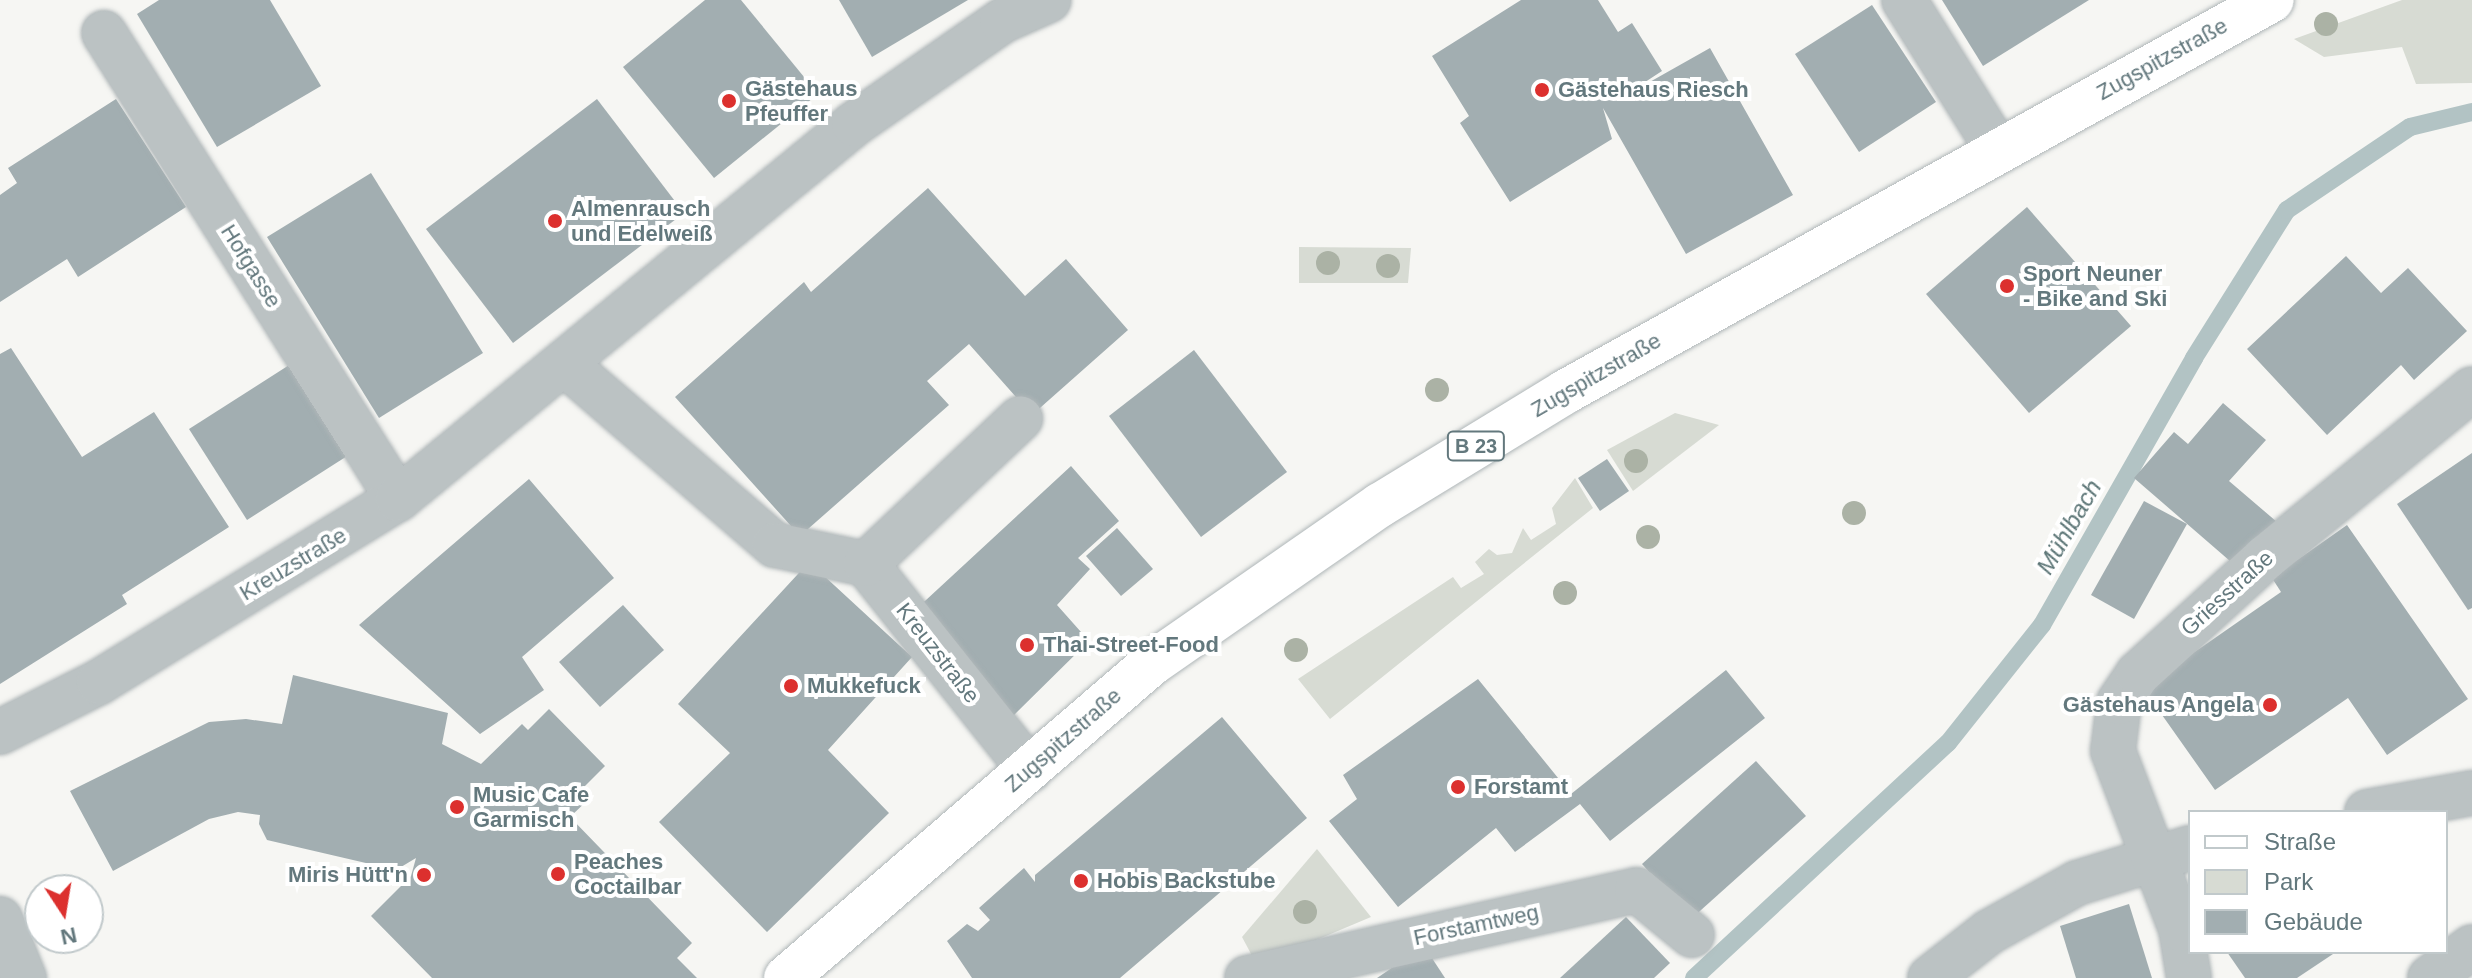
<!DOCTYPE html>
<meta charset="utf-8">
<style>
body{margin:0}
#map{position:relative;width:2472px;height:978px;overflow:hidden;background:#f6f6f3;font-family:Arial,sans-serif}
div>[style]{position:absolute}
.green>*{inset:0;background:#d7dbd3}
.stream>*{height:18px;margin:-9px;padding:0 9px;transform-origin:9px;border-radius:9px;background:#b2c3c4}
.building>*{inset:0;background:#a2aeb1}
.roads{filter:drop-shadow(0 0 2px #afb6b8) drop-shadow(0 0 2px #afb6b8)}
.minor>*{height:44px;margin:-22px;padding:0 22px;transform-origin:22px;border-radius:22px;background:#bbc2c3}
.major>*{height:44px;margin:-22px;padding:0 22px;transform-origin:22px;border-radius:22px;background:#fff}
.trees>*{width:24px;height:24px;margin:-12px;border-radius:50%;background:#abb2a5}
.dots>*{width:22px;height:22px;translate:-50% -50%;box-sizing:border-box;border:4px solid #fff;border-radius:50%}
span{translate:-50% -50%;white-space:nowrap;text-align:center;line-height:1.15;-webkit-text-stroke:8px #fff;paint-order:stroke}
.shield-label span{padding:2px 6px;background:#fff;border:2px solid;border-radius:6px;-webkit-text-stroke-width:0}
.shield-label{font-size:20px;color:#63787d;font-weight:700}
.street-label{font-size:22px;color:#63787d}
.poi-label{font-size:22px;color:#63787d;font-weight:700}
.left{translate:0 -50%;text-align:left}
.right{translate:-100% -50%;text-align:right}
.water-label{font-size:24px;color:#5e7778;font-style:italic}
.legend{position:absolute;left:2188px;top:810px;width:260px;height:144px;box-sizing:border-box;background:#fff;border:2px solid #c1c9cb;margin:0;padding:10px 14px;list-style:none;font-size:24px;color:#63787d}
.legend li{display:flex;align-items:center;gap:16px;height:40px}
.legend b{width:40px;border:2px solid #c1c9cb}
.north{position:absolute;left:24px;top:874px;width:80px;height:80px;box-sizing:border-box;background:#fff;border:2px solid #c1c9cb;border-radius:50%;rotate:168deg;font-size:22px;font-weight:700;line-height:32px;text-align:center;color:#63787d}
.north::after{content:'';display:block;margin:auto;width:28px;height:36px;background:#dc302e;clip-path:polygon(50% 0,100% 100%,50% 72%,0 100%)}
</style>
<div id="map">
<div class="green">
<i style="clip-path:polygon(2402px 0,2472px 0,2472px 83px,2416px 84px,2402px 47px,2324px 57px,2294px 39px)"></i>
<i style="clip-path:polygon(1299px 247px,1411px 248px,1408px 283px,1299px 283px)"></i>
<i style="clip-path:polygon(1675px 413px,1719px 425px,1633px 491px,1607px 450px)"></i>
<i style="clip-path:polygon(1575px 478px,1593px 508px,1330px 719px,1298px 679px,1453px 577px,1461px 588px,1484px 574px,1475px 562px,1489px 549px,1497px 555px,1512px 553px,1523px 528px,1531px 540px,1556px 524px,1552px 508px)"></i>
<i style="clip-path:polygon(1317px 849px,1371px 917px,1257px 965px,1242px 937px)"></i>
</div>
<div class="stream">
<i style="left:1694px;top:978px;width:346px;rotate:-42.8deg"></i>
<i style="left:1948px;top:743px;width:151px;rotate:-51.5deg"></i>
<i style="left:2042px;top:625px;width:307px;rotate:-60.3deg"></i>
<i style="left:2194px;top:358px;width:175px;rotate:-57.9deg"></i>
<i style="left:2287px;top:210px;width:148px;rotate:-34deg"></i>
<i style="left:2410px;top:127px;width:64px;rotate:-13.6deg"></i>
</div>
<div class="building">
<i style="clip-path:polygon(159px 0,270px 0,321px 86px,217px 147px,137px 14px)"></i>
<i style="clip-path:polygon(705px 0,741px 0,818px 94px,714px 178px,623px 67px)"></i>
<i style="clip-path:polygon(839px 0,968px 0,872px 57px)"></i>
<i style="clip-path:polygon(1521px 0,1598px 0,1618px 32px,1632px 23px,1662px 71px,1616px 101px,1710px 48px,1793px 195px,1686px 254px,1603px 108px,1612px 139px,1510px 202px,1460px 123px,1469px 116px,1432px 56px)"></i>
<i style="clip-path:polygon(1942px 0,2089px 0,1983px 66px)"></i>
<i style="clip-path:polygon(1872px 5px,1936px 102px,1859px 152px,1795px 54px)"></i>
<i style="clip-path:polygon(116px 99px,186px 207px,78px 277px,67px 259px,0 302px,0 195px,17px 183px,8px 168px)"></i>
<i style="clip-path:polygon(597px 99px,684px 213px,513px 343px,426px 229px)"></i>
<i style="clip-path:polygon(371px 173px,483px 353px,379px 418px,267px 237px)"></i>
<i style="clip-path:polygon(928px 188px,1025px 296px,1066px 259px,1128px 330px,1032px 415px,969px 344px,927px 381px,949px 405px,800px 536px,675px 397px,804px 282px,811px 292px)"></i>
<i style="clip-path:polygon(2027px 207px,2131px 326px,2029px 413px,1926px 294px)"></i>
<i style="clip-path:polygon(2346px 256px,2381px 293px,2408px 268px,2467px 331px,2414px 380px,2401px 365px,2327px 435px,2247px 349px)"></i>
<i style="clip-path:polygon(11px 348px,82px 457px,154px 412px,229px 527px,122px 595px,127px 604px,0 684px,0 354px)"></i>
<i style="clip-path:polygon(1194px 350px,1287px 472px,1201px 537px,1109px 416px)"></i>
<i style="clip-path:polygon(297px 360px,355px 451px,247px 520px,189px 429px)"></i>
<i style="clip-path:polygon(2223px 403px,2266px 440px,2229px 481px,2284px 528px,2245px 574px,2134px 478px,2174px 432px,2188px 444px)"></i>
<i style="clip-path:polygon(2472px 453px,2472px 608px,2468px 610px,2397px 504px)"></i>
<i style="clip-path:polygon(1607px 459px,1629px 491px,1600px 511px,1578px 478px)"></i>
<i style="clip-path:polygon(1071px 466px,1119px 521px,1078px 558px,1090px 569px,1057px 605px,1089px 641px,1013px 716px,912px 613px)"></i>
<i style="clip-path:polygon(529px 479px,614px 578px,522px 657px,544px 690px,480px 734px,359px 625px)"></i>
<i style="clip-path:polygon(2144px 501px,2187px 524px,2134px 619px,2091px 595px)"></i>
<i style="clip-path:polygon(2347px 525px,2468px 699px,2387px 755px,2348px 698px,2215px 790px,2143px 688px,2281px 592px,2272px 578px)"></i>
<i style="clip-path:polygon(1117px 528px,1153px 569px,1121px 596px,1086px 556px)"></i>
<i style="clip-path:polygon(809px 562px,912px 657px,828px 750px,889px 813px,767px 932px,659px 822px,730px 753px,678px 704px)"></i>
<i style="clip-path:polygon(623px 605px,664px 650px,600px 707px,559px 662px)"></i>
<i style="clip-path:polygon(1726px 670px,1765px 718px,1610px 841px,1580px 804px,1515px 852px,1496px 828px,1398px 907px,1329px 821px,1357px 799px,1343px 775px,1478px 679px,1571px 794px)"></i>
<i style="clip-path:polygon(293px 675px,448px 713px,442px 744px,481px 764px,522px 724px,528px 730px,549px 709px,605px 766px,584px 787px,592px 796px,570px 817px,692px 943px,677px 958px,697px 978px,432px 978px,371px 916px,411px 876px,416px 858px,396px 870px,267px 840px,259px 824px,260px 815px,238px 812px,209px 819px,113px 871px,70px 791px,209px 722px,246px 719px,282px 724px)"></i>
<i style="clip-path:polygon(1222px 717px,1307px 818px,1120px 978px,972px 978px,947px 941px,967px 924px,978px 931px,990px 920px,979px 908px,1024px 868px,1035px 882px,1035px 875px)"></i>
<i style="clip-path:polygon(1756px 761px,1806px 816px,1691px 919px,1642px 864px)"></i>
<i style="clip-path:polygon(2129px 904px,2152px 978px,2076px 978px,2060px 926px)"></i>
<i style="clip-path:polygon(1626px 917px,1670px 963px,1654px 978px,1560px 978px)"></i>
<i style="clip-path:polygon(1424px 946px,1445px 978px,1377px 978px)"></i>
<i style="clip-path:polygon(2227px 952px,2336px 952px,2297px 978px,2245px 978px)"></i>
</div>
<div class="roads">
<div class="minor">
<i style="left:1904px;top:0;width:176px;rotate:58deg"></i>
<i style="left:104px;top:33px;width:551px;rotate:57.75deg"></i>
<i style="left:565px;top:364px;width:277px;rotate:40.8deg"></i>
<i style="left:775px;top:545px;width:93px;rotate:11.8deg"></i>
<i style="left:866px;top:564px;width:263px;rotate:51.5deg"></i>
<i style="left:866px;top:564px;width:212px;rotate:-43.3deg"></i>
<i style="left:0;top:732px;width:111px;rotate:-26.8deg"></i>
<i style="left:99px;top:682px;width:351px;rotate:-31.5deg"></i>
<i style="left:398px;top:499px;width:590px;rotate:-39.43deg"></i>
<i style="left:854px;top:124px;width:180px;rotate:-34.8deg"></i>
<i style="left:1002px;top:21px;width:51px;rotate:-24.1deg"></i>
<i style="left:2367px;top:812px;width:107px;rotate:-10.3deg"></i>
<i style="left:0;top:919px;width:64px;rotate:67.9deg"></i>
<i style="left:1247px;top:978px;width:400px;rotate:-12.7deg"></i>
<i style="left:1637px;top:890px;width:71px;rotate:39.3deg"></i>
<i style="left:1930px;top:978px;width:75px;rotate:-37.9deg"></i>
<i style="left:1989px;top:932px;width:101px;rotate:-29.1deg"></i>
<i style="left:2077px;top:883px;width:118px;rotate:-17.2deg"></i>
<i style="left:2189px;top:978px;width:50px;rotate:-99.3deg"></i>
<i style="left:2181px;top:929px;width:191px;rotate:-110.9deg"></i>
<i style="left:2113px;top:751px;width:49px;rotate:-83deg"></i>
<i style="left:2119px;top:702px;width:34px;rotate:-56deg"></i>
<i style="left:2138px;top:674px;width:172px;rotate:-42.4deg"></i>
<i style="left:2265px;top:558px;width:267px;rotate:-39.2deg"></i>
<i style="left:2430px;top:978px;width:52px;rotate:-36.4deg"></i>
</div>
<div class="major">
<i style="left:786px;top:978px;width:481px;rotate:-40.7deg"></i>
<i style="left:1151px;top:664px;width:279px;rotate:-34.8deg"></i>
<i style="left:1380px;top:505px;width:217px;rotate:-31.4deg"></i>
<i style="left:1565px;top:392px;width:808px;rotate:-29.01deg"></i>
</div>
</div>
<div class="trees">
<i style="left:2326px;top:24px"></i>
<i style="left:1328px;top:263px"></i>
<i style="left:1388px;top:266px"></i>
<i style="left:1437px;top:390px"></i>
<i style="left:1636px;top:461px"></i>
<i style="left:1854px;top:513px"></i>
<i style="left:1648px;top:537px"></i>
<i style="left:1565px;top:593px"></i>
<i style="left:1296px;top:650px"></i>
<i style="left:1305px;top:912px"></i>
</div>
<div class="dots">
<i style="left:1542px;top:90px;background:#dc302e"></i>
<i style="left:729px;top:101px;background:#dc302e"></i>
<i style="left:555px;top:221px;background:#dc302e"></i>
<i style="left:2007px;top:286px;background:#dc302e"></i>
<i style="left:1027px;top:645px;background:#dc302e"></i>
<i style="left:791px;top:686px;background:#dc302e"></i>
<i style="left:2270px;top:705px;background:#dc302e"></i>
<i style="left:1458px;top:787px;background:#dc302e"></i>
<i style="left:457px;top:807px;background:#dc302e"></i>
<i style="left:558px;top:874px;background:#dc302e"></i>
<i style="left:424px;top:875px;background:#dc302e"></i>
<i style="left:1081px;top:881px;background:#dc302e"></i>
</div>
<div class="shield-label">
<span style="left:1476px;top:446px">B 23</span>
</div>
<div class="street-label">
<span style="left:2162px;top:59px;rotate:-29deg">Zugspitzstraße</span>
<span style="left:251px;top:266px;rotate:58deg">Hofgasse</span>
<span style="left:1596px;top:375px;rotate:-30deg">Zugspitzstraße</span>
<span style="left:293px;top:564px;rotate:-31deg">Kreuzstraße</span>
<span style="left:2227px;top:593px;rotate:-42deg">Griesstraße</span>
<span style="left:938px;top:653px;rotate:52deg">Kreuzstraße</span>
<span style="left:1063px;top:740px;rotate:-41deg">Zugspitzstraße</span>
<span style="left:1476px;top:925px;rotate:-12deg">Forstamtweg</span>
</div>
<div class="poi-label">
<span class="left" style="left:745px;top:101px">Gästehaus<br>Pfeuffer</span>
<span class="left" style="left:1558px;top:90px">Gästehaus Riesch</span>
<span class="left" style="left:571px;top:221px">Almenrausch<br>und Edelweiß</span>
<span class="left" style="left:2023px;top:286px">Sport Neuner<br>- Bike and Ski</span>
<span class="left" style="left:1043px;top:645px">Thai-Street-Food</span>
<span class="left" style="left:807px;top:686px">Mukkefuck</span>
<span class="right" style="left:2254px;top:705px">Gästehaus Angela</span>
<span class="left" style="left:1474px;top:787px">Forstamt</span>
<span class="left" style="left:473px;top:807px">Music Cafe<br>Garmisch</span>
<span class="left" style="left:574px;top:874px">Peaches<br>Coctailbar</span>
<span class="right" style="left:408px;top:875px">Miris Hütt'n</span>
<span class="left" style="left:1097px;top:881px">Hobis Backstube</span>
</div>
<div class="water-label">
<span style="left:2069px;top:527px;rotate:-60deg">Mühlbach</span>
</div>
<ul class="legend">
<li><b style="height:10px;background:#fff"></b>Straße</li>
<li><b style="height:22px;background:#d7dbd3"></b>Park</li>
<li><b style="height:22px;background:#a2aeb1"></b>Gebäude</li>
</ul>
<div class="north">N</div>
</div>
